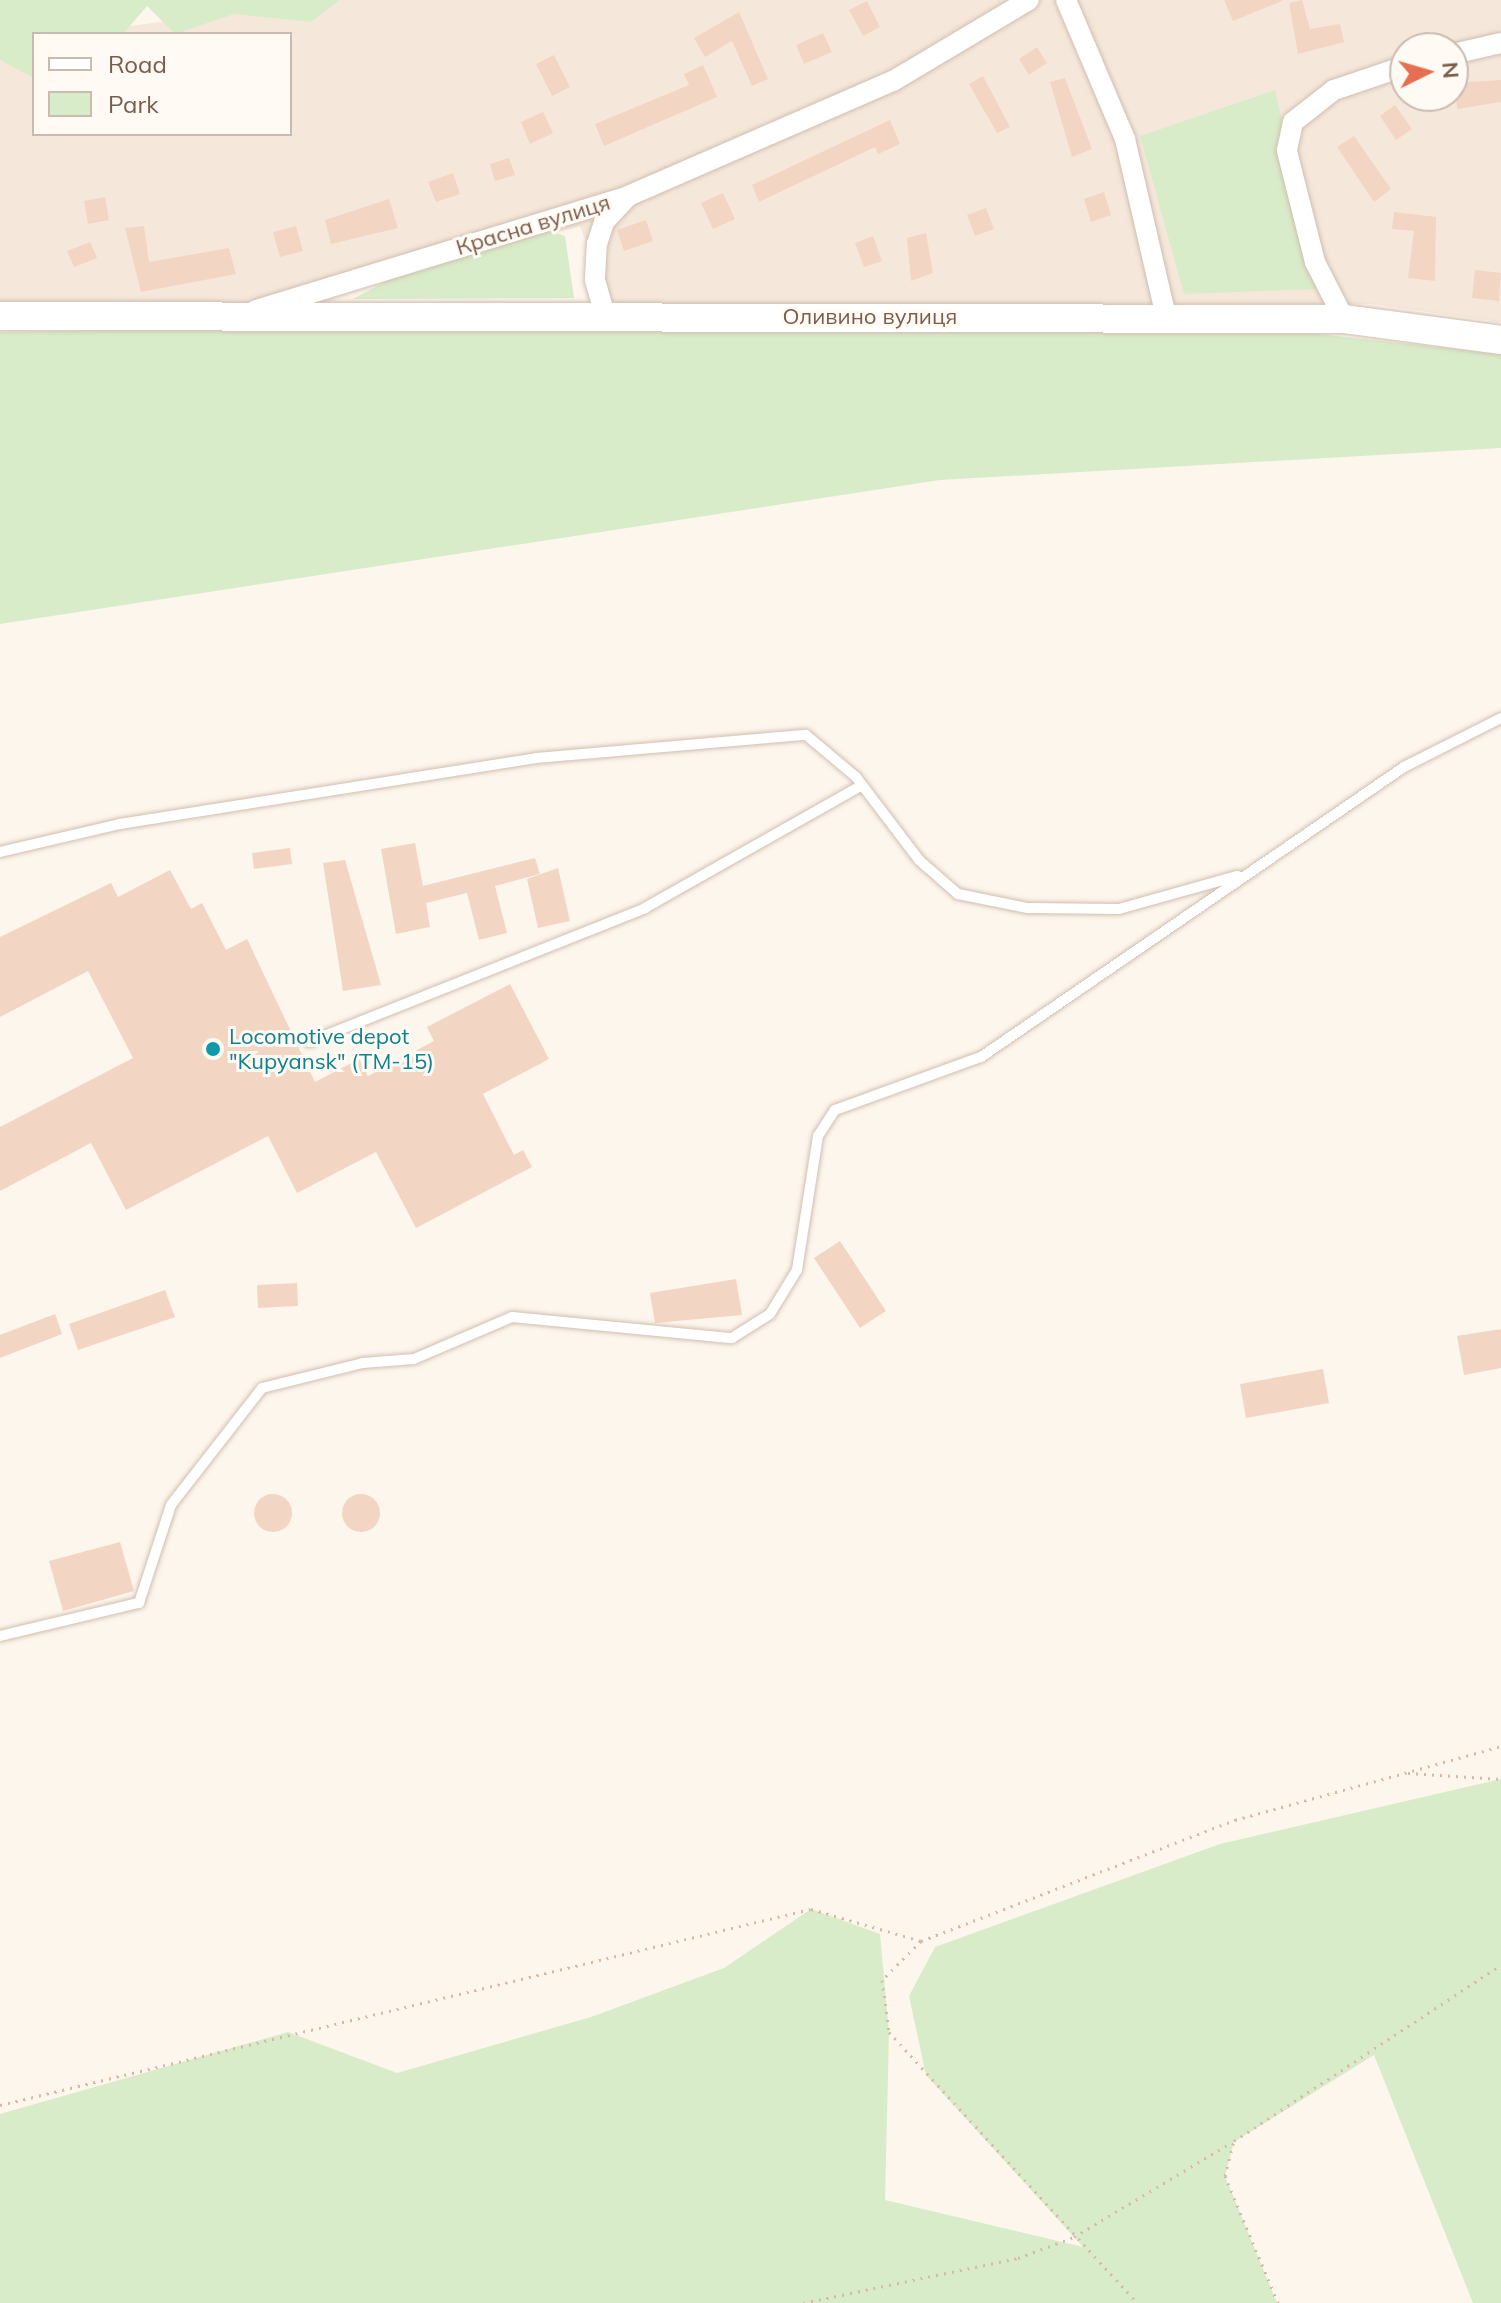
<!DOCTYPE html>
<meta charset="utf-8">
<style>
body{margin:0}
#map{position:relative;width:1501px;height:2303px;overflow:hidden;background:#fdf6ec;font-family:Mulish,sans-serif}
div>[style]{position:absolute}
.residential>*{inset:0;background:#f5e8da}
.green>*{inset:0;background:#d8ecc9}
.building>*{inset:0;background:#f3d5c3}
.round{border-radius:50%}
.path>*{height:3px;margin-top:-1.5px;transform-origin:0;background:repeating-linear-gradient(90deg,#d9b8a5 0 2px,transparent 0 8px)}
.roads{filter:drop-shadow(0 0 2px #d1beb0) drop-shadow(0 0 2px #d1beb0)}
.lane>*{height:10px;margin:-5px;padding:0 5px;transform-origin:5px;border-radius:5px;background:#fff}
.street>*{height:20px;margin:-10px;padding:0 10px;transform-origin:10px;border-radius:10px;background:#fff}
.secondary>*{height:28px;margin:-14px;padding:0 14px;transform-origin:14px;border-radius:14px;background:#fff}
.dots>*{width:22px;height:22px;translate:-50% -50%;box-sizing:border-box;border:4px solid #fffaf3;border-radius:50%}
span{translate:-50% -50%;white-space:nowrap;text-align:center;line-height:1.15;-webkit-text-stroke:6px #fffaf3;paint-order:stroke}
.street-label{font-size:22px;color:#7a5c4d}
.culture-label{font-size:22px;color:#0d838f}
.left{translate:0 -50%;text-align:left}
.legend{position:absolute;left:32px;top:32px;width:260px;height:104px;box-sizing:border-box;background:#fffaf3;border:2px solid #cabbb1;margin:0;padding:10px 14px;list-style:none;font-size:24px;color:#7a5c4d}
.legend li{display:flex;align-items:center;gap:16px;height:40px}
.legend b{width:40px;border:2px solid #cabbb1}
.north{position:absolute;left:1389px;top:32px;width:80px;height:80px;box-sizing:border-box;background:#fffaf3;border:2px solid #cabbb1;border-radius:50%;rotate:85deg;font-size:22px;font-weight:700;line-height:32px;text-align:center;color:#7a5c4d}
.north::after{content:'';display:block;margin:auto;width:28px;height:36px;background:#e76f51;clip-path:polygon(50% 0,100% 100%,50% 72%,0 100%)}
</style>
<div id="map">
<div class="residential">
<i style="clip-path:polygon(evenodd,325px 0,1501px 0,1501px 322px,1371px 304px,609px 306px,580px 226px,221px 327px,0 329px,0 34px,34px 34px,34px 134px,290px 134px,290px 34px,69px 34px,325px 0,1405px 48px,1453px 48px,1453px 96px,1405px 96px,1405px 48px)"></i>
</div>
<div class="green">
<i style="clip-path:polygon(0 0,340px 0,311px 22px,234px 14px,175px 34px,147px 6px,123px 34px,34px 34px,34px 78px,0 60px)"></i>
<i style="clip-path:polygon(1275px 90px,1321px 289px,1184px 294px,1140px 136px)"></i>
<i style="clip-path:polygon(546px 230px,565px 236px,574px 298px,353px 299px,414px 266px)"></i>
<i style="clip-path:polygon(262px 328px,1308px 333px,1501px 354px,1501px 448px,940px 480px,0 624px,0 332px)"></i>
<i style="clip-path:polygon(1501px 1779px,1501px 2303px,1473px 2303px,1374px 2055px,1234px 2142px,1225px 2176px,1277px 2303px,0 2303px,0 2114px,288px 2032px,397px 2073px,591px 2017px,724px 1968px,811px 1909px,880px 1934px,889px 2032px,885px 2200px,1083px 2247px,926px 2075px,909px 1996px,935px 1947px,1220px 1844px)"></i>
</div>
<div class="building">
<i style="clip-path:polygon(1224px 0,1282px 0,1282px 1px,1233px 21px)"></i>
<i style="clip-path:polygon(1302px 0,1310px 29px,1340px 24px,1344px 42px,1298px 54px,1289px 3px)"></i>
<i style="clip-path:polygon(867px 1px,880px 27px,863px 36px,849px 10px)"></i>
<i style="clip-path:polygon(739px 12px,768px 79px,752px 86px,732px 41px,705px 57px,694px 38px)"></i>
<i style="clip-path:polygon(823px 33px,832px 52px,804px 64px,796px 45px)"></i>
<i style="clip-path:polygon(1037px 47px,1047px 63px,1029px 75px,1019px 59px)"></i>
<i style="clip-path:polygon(554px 55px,570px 87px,552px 96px,536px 64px)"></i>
<i style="clip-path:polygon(703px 65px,717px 97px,604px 146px,595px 124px,689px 85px,684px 74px)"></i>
<i style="clip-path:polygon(983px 76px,1010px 127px,997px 133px,969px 84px)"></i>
<i style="clip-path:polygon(1065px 78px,1092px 149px,1072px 157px,1050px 82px)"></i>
<i style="clip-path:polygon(1501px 80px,1501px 102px,1457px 109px,1455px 83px)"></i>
<i style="clip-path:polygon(1395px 105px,1412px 129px,1396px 140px,1380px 116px)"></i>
<i style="clip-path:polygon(543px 112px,553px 133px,530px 144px,521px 122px)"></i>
<i style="clip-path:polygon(890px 120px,900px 144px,878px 154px,875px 147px,759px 202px,752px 185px)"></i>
<i style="clip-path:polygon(1354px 136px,1391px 189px,1374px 202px,1337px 147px)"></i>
<i style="clip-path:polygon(509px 158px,515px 175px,495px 181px,490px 164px)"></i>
<i style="clip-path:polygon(453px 173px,460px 194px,436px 202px,428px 182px)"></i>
<i style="clip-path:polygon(1104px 192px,1111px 215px,1091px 222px,1084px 199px)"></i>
<i style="clip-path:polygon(723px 193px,735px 219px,713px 229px,701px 203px)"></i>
<i style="clip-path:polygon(105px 197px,109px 220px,88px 224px,84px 201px)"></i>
<i style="clip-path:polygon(389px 199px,398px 228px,331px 244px,325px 220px)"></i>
<i style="clip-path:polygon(986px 208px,994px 229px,975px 236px,967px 215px)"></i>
<i style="clip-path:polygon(1394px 212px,1436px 217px,1435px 281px,1408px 278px,1414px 231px,1392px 229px)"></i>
<i style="clip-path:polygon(646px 220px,653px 241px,624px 251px,617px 230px)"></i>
<i style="clip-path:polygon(144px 226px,149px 262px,229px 248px,236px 274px,141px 292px,125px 228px)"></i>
<i style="clip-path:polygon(296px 226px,303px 251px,280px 257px,273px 232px)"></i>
<i style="clip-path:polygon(926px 233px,933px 273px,911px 281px,907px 238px)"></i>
<i style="clip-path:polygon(873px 236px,882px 261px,864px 267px,855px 243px)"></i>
<i style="clip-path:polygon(90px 242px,97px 258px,74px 267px,67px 251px)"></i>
<i style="clip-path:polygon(1475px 270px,1501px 273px,1499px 301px,1472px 298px)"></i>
<i style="clip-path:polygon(415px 843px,423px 886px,535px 858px,540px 874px,495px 886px,507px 933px,479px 940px,467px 893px,426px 903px,430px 927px,396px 934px,381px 849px)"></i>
<i style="clip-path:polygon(290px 848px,292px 864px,254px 869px,252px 853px)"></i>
<i style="clip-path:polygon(345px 860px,381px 985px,343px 991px,323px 863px)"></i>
<i style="clip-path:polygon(558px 868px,570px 921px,538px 928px,527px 879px)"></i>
<i style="clip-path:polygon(170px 870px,191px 909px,202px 903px,226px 950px,247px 939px,315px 1082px,359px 1059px,368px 1076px,434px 1041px,427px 1027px,510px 984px,549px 1059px,483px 1094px,514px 1155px,523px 1150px,532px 1167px,416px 1228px,376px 1152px,297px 1193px,268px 1136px,126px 1210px,91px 1143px,0 1191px,0 1127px,133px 1058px,88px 971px,0 1017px,0 937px,111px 883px,118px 897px)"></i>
<i style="clip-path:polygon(840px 1241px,886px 1311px,860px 1328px,814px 1258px)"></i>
<i style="clip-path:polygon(736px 1279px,742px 1315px,655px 1323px,650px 1293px)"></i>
<i style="clip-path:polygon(297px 1283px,298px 1306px,258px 1308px,257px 1285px)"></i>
<i style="clip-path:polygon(165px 1290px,175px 1317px,78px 1350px,69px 1324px)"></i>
<i style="clip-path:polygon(55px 1314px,62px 1334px,0 1358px,0 1335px)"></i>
<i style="clip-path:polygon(1501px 1329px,1501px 1368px,1464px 1375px,1457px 1336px)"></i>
<i style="clip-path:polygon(1323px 1369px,1329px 1403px,1246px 1418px,1240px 1384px)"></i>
<i class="round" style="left:342px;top:1494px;width:38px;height:38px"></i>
<i class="round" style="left:254px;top:1494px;width:38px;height:38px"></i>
<i style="clip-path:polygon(120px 1542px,134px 1591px,63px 1611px,49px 1561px)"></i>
</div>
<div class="path">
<i style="left:1408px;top:1773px;width:93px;rotate:3.7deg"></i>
<i style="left:921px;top:1941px;width:55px;rotate:135deg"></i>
<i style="left:882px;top:1980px;width:52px;rotate:82.3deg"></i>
<i style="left:889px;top:2032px;width:367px;rotate:47.5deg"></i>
<i style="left:0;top:2105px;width:834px;rotate:-13.59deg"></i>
<i style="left:811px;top:1909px;width:115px;rotate:16.2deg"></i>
<i style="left:921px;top:1941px;width:337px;rotate:-21.1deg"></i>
<i style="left:1235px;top:1820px;width:276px;rotate:-15.5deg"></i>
<i style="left:803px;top:2303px;width:220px;rotate:-11.8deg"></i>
<i style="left:1018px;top:2258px;width:60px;rotate:-20.6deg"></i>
<i style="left:1074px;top:2237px;width:184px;rotate:-31deg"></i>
<i style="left:1278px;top:2303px;width:138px;rotate:-112.7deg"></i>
<i style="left:1225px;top:2176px;width:36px;rotate:-76deg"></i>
<i style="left:1234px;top:2141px;width:320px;rotate:-33.4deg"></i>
</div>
<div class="roads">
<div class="lane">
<i style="left:0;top:852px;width:123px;rotate:-13.1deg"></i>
<i style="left:120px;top:824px;width:421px;rotate:-9deg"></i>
<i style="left:536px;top:758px;width:271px;rotate:-4.9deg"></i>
<i style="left:806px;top:735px;width:65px;rotate:40deg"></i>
<i style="left:856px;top:777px;width:104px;rotate:52.8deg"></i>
<i style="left:919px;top:860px;width:52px;rotate:41.1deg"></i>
<i style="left:958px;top:894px;width:70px;rotate:11.5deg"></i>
<i style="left:1027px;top:908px;width:92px;rotate:0.6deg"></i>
<i style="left:1119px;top:909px;width:123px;rotate:-15.6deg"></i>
<i style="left:309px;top:1042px;width:362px;rotate:-21.7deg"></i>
<i style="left:645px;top:908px;width:249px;rotate:-29.5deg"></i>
<i style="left:0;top:1636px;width:143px;rotate:-13.4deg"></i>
<i style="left:139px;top:1603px;width:103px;rotate:-71.9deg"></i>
<i style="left:171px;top:1505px;width:148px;rotate:-52.1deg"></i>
<i style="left:262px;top:1388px;width:104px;rotate:-13.9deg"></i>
<i style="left:363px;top:1363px;width:51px;rotate:-4.5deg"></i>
<i style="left:414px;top:1359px;width:107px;rotate:-23.2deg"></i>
<i style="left:512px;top:1317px;width:221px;rotate:5.5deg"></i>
<i style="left:732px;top:1338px;width:45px;rotate:-32.3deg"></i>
<i style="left:770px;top:1314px;width:52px;rotate:-58.5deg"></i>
<i style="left:797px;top:1270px;width:136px;rotate:-81.1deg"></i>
<i style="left:818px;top:1136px;width:31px;rotate:-57deg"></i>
<i style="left:835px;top:1110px;width:155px;rotate:-20deg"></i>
<i style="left:981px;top:1057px;width:513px;rotate:-34.43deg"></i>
<i style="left:1404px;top:767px;width:109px;rotate:-26.8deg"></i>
</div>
<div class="street">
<i style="left:1066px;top:0;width:151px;rotate:67deg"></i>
<i style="left:1125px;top:139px;width:183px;rotate:77deg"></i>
<i style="left:1453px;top:54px;width:49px;rotate:-12.9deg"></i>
<i style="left:256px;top:310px;width:389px;rotate:-17deg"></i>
<i style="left:628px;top:196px;width:289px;rotate:-23.5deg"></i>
<i style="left:893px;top:81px;width:158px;rotate:-30.8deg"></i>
<i style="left:605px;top:315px;width:37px;rotate:-106deg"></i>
<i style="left:595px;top:279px;width:35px;rotate:-87deg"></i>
<i style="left:597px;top:244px;width:23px;rotate:-72deg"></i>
<i style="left:604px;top:222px;width:35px;rotate:-47deg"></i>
<i style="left:1344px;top:319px;width:64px;rotate:-117deg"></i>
<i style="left:1315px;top:262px;width:77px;rotate:-104.2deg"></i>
<i style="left:1296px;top:187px;width:38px;rotate:-104deg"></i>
<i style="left:1287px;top:150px;width:29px;rotate:-78deg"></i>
<i style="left:1293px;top:122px;width:52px;rotate:-38deg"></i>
<i style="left:1334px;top:90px;width:75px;rotate:-18.7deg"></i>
</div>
<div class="secondary">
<i style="left:0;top:316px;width:1344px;rotate:0.13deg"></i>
<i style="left:1344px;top:319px;width:158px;rotate:7.6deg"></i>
</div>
</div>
<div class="dots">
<i style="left:213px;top:1049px;background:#0f9aa8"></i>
</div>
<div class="street-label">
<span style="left:533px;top:225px;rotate:-17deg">Красна вулиця</span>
<span style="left:870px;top:317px">Оливино вулиця</span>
</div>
<div class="culture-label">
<span class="left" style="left:229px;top:1049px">Locomotive depot<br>"Kupyansk" (TM-15)</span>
</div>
<ul class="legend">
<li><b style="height:10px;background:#fff"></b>Road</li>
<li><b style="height:22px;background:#d8ecc9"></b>Park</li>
</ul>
<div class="north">N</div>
</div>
